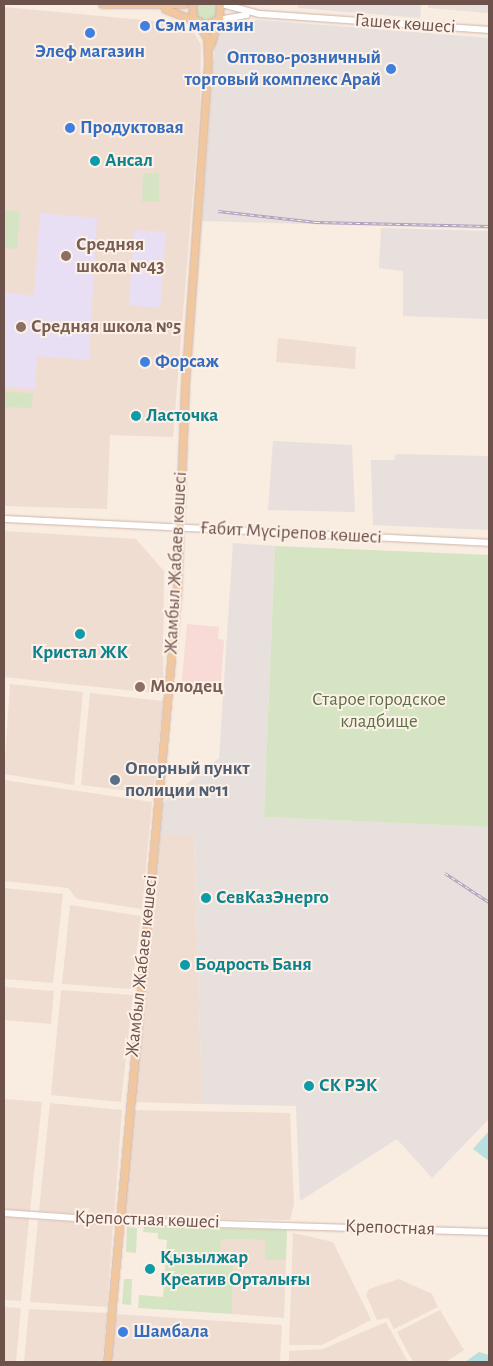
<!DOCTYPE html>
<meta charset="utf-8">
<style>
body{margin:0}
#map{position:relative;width:493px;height:1366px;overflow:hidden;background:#f9ece1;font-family:"Alegreya Sans",sans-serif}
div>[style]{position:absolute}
.residential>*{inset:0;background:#f0ddd1}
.commercial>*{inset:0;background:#f8dbd6}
.industrial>*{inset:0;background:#e8e0dc}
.education>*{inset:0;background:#e9dff5}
.green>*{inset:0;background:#d5e4c2}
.water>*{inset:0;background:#b9e0e0}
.roads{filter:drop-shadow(0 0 1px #cdb5aa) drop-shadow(0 0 1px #cdb5aa)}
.secondary>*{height:6px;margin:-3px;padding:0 3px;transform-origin:3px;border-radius:3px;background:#fff}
.primary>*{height:7px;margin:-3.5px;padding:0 3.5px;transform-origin:3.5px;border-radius:3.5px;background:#f1c7a0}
.rail>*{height:3px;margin-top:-1.5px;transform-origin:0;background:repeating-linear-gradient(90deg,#fdf1e7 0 4px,#aea2c0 0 8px);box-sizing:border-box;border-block:1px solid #aea2c0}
.dots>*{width:14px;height:14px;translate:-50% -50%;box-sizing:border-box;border:2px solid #fdf1e7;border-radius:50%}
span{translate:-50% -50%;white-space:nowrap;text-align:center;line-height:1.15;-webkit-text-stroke:4px #fdf1e7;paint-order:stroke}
.street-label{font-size:19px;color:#6d524b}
.shop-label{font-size:19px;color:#366cbe;font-weight:700}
.left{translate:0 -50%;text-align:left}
.right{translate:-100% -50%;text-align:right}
.culture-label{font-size:19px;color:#0d838f;font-weight:700}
.education-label{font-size:19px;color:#785e54;font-weight:700}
.park-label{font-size:19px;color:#597245}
.service-label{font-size:19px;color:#4e5e75;font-weight:700}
.frame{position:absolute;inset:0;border:5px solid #6d524b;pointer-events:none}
</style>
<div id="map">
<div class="residential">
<i style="clip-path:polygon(4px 7px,175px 23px,195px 34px,201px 45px,200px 106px,173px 437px,110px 435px,107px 509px,4px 506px)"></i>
<i style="clip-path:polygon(278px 338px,356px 347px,355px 369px,276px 362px)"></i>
<i style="clip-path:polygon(4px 531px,136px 539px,164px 571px,163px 694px,4px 677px)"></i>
<i style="clip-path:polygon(10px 684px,83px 692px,74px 785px,4px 774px)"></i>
<i style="clip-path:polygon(90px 693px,163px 701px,153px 794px,81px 785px)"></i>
<i style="clip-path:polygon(4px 780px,152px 802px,142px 909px,77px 899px,68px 888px,4px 881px)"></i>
<i style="clip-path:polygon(160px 834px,194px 835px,202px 1104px,132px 1102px)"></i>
<i style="clip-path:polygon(4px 888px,63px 894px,53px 983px,4px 979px)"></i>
<i style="clip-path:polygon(70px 905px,141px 916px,132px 989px,62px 984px)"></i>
<i style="clip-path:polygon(4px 987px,54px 991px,51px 1024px,4px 1020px)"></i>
<i style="clip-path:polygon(61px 990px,133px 995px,121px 1102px,51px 1095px)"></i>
<i style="clip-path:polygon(4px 1099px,42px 1102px,30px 1211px,4px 1209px)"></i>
<i style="clip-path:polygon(50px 1103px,122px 1110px,114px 1217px,39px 1211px)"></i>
<i style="clip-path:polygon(132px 1110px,290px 1113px,294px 1204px,290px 1220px,121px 1218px)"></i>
<i style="clip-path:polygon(4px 1217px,29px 1219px,21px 1301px,4px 1300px)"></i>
<i style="clip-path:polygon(38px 1220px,113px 1224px,107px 1307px,30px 1302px)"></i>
<i style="clip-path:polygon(293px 1233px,333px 1242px,371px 1320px,322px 1345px,289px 1345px)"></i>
<i style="clip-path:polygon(221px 1239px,265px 1240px,266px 1259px,286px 1260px,284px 1318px,232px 1314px,233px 1266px,219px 1265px)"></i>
<i style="clip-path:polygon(399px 1279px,432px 1294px,438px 1307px,394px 1329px,388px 1318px,377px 1320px,366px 1295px,369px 1289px)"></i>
<i style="clip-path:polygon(4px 1307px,21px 1308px,16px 1362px,4px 1361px)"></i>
<i style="clip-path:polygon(29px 1309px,107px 1313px,102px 1362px,24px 1362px)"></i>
<i style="clip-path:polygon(440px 1310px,464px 1350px,446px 1362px,413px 1362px,397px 1332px)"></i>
<i style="clip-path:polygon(116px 1314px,282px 1325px,280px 1362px,111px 1362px)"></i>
<i style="clip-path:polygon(386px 1322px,408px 1362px,289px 1362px,289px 1351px,323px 1349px)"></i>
</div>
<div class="commercial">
<i style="clip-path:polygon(187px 624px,219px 627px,218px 639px,224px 640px,220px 695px,181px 690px)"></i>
</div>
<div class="industrial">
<i style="clip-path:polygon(298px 4px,421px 4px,420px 18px,298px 8px)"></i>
<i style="clip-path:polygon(428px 4px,489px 4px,489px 13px,428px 8px)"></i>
<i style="clip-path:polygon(260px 20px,489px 38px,489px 229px,202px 221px,216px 34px,229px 23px)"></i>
<i style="clip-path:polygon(381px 228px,489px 231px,489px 319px,403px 316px,403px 271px,379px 268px)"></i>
<i style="clip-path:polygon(273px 441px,352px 445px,355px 512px,268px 510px)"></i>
<i style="clip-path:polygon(396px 454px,489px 456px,489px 530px,373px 525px,371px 460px,394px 460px)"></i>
<i style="clip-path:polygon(233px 543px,275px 546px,264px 817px,489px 827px,489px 1119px,432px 1178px,397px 1139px,300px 1201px,296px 1106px,202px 1104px,194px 836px,160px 834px,163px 803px,219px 758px)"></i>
</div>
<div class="education">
<i style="clip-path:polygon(40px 213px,97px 218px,89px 360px,37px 356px,35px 389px,4px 387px,4px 292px,34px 296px)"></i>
<i style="clip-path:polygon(134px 230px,166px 232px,160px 308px,129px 305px)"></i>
</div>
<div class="green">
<i style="clip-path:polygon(196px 4px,217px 4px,217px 17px,206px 22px,196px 16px)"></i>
<i style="clip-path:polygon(143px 173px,159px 173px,159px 202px,142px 202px)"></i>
<i style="clip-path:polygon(4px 210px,20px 212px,17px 249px,4px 248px)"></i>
<i style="clip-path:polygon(5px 392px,33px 393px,32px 408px,4px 407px)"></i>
<i style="clip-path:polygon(275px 546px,489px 555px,489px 827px,264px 817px)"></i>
<i style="clip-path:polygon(144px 1226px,287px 1230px,286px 1260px,265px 1260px,265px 1240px,221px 1239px,220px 1265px,233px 1266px,232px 1314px,138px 1308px,139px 1295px,163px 1297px,167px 1240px,158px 1239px,158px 1233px,143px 1232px)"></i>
<i style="clip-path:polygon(127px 1227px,137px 1228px,136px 1253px,126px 1252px)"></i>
<i style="clip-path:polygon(124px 1279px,132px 1279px,131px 1305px,122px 1304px)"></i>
</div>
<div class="water">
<i style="clip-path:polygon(489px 1131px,489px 1161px,473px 1149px)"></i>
<i style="clip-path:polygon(479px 1352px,489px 1355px,489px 1362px,465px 1362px)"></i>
</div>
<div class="roads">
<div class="secondary">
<i style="left:222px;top:4px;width:39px;rotate:15deg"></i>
<i style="left:260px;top:14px;width:230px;rotate:4deg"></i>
<i style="left:218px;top:20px;width:29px;rotate:-10deg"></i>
<i style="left:4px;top:519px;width:486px;rotate:2.8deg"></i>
<i style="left:4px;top:1213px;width:115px;rotate:4deg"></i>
<i style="left:119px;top:1221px;width:370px;rotate:1.7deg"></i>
</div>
<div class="primary">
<i style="left:102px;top:4px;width:82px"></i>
<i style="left:192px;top:4px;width:14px;rotate:86deg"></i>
<i style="left:193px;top:18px;width:15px;rotate:28deg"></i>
<i style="left:206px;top:25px;width:15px;rotate:-28deg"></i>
<i style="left:219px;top:18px;width:14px;rotate:-86deg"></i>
<i style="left:165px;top:9px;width:31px;rotate:21deg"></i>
<i style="left:210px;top:46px;width:27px;rotate:-73deg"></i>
<i style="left:107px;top:1362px;width:771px;rotate:-84.79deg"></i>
<i style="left:177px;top:594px;width:209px;rotate:-87.8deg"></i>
<i style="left:185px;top:385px;width:325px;rotate:-85.9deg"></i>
<i style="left:208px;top:61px;width:23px;rotate:-92deg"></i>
<i style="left:207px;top:38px;width:19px;rotate:-122deg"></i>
</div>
</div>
<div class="rail">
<i style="left:218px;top:211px;width:99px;rotate:6.4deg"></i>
<i style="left:316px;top:222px;width:173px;rotate:1.3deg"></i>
<i style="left:445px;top:873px;width:53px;rotate:33.4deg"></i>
</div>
<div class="dots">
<i style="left:145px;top:26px;background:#3f7fe0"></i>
<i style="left:90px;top:33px;background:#3f7fe0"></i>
<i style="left:391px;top:69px;background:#3f7fe0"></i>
<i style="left:70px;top:128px;background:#3f7fe0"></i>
<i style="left:95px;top:161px;background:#0f9aa8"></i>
<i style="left:66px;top:256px;background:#8d6e63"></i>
<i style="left:21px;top:327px;background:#8d6e63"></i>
<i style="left:145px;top:362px;background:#3f7fe0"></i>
<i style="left:136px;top:416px;background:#0f9aa8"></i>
<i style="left:80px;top:634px;background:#0f9aa8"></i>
<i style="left:140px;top:687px;background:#8d6e63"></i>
<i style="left:115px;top:780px;background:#5c6f8a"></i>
<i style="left:206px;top:898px;background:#0f9aa8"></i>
<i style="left:185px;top:965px;background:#0f9aa8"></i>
<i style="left:309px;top:1086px;background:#0f9aa8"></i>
<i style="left:150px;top:1269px;background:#0f9aa8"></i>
<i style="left:123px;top:1332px;background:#3f7fe0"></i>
</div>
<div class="street-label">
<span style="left:405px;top:24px;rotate:4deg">Гашек көшесі</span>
<span style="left:291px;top:533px;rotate:3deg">Ғабит Мүсірепов көшесі</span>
<span style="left:176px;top:563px;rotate:-87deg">Жамбыл Жабаев көшесі</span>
<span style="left:142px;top:966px;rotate:-84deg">Жамбыл Жабаев көшесі</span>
<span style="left:147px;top:1220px;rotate:2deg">Крепостная көшесі</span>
<span style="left:390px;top:1228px;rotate:2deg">Крепостная</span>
</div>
<div class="shop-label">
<span class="left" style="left:155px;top:26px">Сэм магазин</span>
<span style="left:90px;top:52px">Элеф магазин</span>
<span class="right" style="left:381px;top:69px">Оптово-розничный<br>торговый комплекс Арай</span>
<span class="left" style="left:80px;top:128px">Продуктовая</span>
<span class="left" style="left:155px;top:362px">Форсаж</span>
<span class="left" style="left:133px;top:1332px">Шамбала</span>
</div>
<div class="culture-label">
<span class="left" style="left:105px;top:161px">Ансал</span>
<span class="left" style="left:146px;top:416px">Ласточка</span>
<span style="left:80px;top:653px">Кристал ЖК</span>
<span class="left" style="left:216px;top:898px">СевКазЭнерго</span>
<span class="left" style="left:195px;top:965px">Бодрость Баня</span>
<span class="left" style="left:319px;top:1086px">СК РЭК</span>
<span class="left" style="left:160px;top:1269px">Қызылжар<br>Креатив Орталығы</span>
</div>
<div class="education-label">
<span class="left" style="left:76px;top:256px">Средняя<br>школа №43</span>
<span class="left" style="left:31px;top:327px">Средняя школа №5</span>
<span class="left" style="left:150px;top:687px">Молодец</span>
</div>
<div class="park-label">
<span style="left:379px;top:711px">Старое городское<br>кладбище</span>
</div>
<div class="service-label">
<span class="left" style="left:125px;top:780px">Опорный пункт<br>полиции №11</span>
</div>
<div class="frame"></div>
</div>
